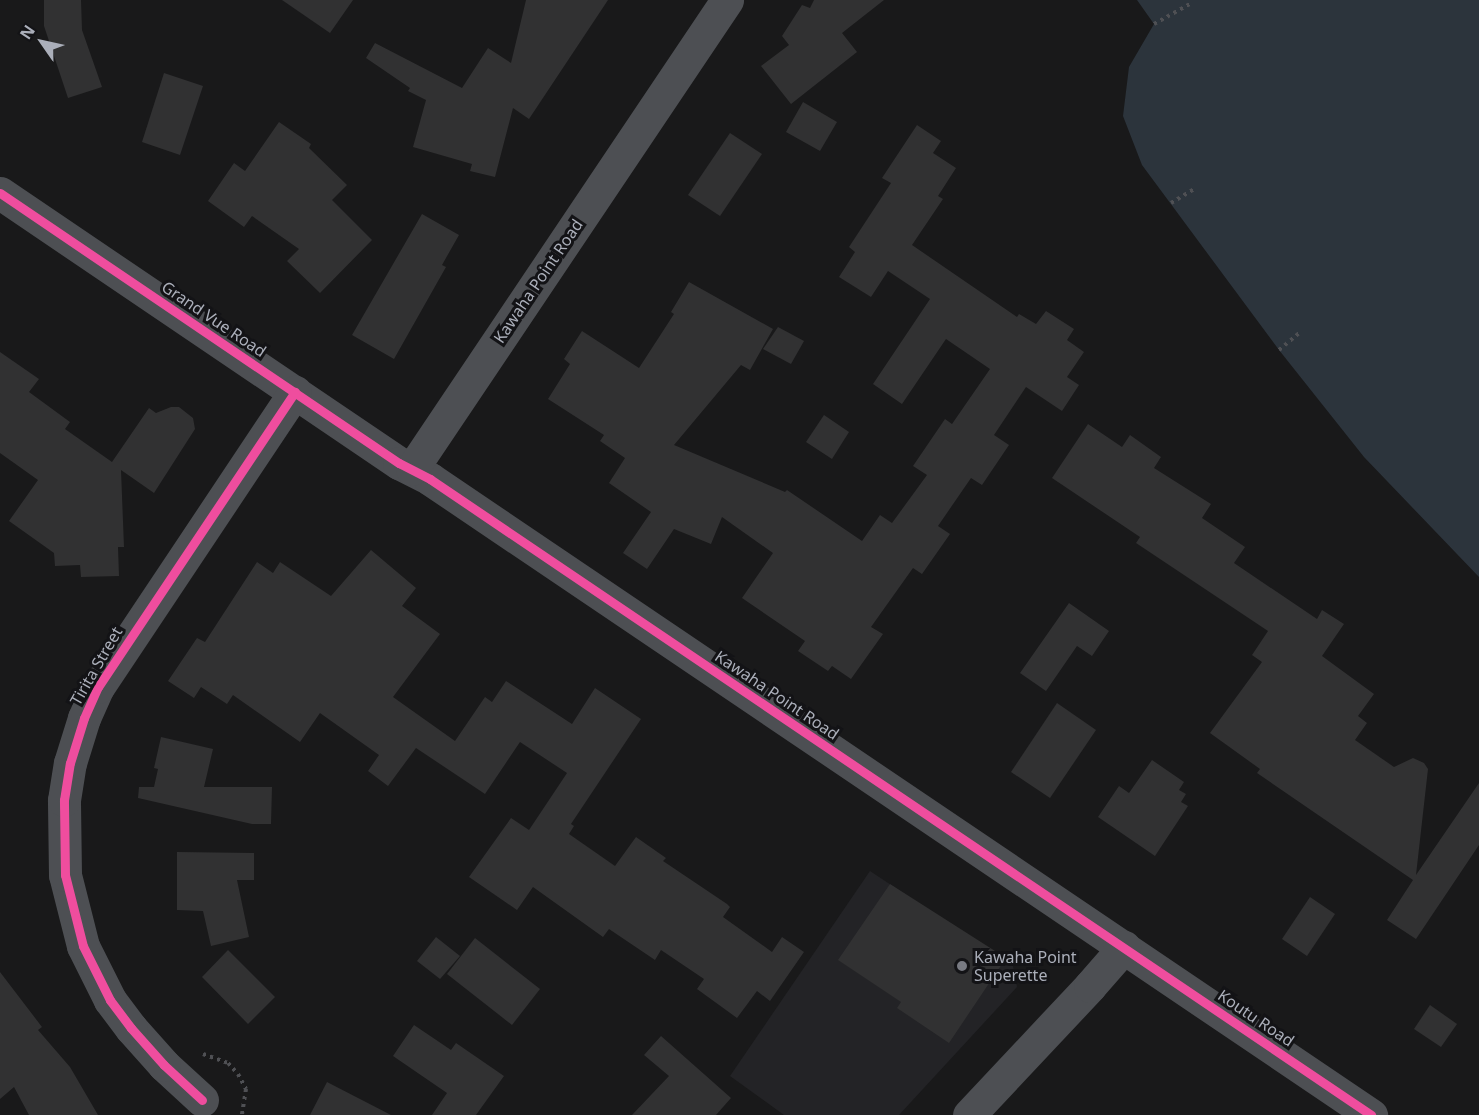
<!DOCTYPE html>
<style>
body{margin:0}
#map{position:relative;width:1479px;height:1115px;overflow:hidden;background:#19191a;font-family:"Noto Sans",sans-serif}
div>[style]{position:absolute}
.built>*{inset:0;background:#232326}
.water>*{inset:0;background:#2c343c}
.building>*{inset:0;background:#313132}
.path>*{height:4px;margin-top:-2px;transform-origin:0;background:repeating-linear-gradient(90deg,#4f5054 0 3px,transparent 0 7.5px)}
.minor>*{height:33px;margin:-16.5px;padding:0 16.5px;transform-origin:16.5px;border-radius:16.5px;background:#4d4f53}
.cycleway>*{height:9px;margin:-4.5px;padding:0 4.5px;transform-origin:4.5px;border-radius:4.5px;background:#ef4d9e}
.dots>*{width:16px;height:16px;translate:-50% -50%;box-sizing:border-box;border:3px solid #131316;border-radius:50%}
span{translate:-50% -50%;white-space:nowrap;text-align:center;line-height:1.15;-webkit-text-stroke:6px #131316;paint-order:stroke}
.street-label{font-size:16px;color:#abafba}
.poi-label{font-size:16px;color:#abafba}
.left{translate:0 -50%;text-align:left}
.north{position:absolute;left:12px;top:12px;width:60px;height:60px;-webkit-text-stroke:4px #131316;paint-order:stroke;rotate:304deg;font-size:16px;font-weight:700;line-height:24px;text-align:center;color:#abafba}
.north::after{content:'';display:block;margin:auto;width:21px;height:27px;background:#abafba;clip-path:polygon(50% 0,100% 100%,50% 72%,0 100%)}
</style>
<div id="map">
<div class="built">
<i style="clip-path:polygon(870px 871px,1013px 966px,1017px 987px,899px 1115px,784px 1115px,730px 1076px)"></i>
</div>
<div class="water">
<i style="clip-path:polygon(1137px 0,1479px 0,1479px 577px,1364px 457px,1279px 350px,1142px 165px,1123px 116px,1129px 67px,1154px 24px)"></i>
</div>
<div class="building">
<i style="clip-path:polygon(44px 0,81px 0,82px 30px,102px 87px,68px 98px,44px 26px)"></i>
<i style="clip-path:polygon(282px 0,353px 0,330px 33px)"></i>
<i style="clip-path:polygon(526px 0,608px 0,529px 119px,513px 108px,495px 177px,470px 171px,472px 164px,413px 147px,426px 100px,408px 91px,410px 88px,366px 58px,375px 43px,462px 88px,488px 48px,511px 63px)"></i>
<i style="clip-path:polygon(814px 0,884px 0,842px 33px,857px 52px,791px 104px,761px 66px,789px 45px,782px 36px,802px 5px,810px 8px)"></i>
<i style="clip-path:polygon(164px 73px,203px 86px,180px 155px,142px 142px)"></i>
<i style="clip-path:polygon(803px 102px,837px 122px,820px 151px,786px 132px)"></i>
<i style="clip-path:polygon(279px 122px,311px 144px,309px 148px,347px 185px,332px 200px,372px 240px,320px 293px,287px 261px,299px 249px,252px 216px,244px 227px,208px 201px,234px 163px,245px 171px)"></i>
<i style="clip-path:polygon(917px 125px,941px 141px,933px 153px,956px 168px,938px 196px,943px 199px,912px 245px,1017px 317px,1019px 314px,1036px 324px,1046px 311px,1074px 329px,1067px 340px,1084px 352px,1067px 377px,1079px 385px,1062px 411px,1026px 387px,994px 435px,1009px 445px,982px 485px,971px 478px,938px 526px,950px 534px,922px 574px,913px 568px,871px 627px,883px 634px,851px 679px,832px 666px,828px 671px,798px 651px,805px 641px,742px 598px,773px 553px,722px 517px,711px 544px,674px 529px,647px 569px,623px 553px,651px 512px,609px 483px,625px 458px,600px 441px,604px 435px,548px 399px,570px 364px,564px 359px,582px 331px,639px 368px,674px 314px,671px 312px,689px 282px,773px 329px,750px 370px,741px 365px,674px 445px,785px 492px,787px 490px,862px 541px,880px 515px,892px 523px,927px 475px,913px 466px,945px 419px,952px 424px,990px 369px,946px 339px,902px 404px,873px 384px,930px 299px,888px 271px,871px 297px,839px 277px,855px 252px,849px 247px,891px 183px,882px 178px)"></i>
<i style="clip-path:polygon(730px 133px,762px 154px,720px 216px,688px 195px)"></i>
<i style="clip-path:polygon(422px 214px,459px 235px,442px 265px,446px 267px,394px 359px,352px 335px)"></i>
<i style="clip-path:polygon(778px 327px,804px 341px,791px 364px,763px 349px)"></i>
<i style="clip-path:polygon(0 352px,39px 379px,29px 392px,70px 422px,65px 429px,112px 462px,149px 408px,156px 413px,171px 407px,179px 407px,193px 418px,195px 429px,154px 493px,121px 470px,124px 547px,118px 547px,119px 576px,81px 577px,80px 565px,55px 566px,54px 553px,9px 521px,38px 480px,0 453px)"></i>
<i style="clip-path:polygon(824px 415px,849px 432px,832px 459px,806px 442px)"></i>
<i style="clip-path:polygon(1088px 424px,1122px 447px,1130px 435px,1161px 457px,1154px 468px,1211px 504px,1202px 518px,1245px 547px,1234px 563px,1317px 619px,1322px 610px,1344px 624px,1322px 656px,1374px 694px,1358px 716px,1367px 723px,1355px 740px,1394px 767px,1413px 758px,1424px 763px,1428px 769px,1416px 875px,1479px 783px,1479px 845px,1416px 939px,1387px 920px,1413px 880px,1257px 773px,1260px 769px,1210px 733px,1262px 662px,1252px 655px,1268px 631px,1136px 543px,1140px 537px,1052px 478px)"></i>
<i style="clip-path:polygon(371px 550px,416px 588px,402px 606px,440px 634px,393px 697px,455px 741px,485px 697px,492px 702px,506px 681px,572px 724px,595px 688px,641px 719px,571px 824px,574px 826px,569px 834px,615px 866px,636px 837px,666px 858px,663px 861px,727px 904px,730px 907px,723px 917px,772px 952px,782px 937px,804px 952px,770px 1001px,757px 991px,737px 1018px,697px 989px,704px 979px,661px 950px,655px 960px,609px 929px,603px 937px,533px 887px,517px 910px,469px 877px,511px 818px,529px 830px,567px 773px,520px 742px,485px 794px,416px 748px,388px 786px,368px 771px,379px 755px,320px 713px,300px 742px,233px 695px,227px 704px,201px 687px,194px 698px,168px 681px,197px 638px,205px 642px,257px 562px,273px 573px,280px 562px,331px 596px)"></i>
<i style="clip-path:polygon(1069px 603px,1109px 631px,1092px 656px,1077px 646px,1046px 691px,1020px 673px)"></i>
<i style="clip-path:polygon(1057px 703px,1096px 730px,1050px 798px,1011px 772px)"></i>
<i style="clip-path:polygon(161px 737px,213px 749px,204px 787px,272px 787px,271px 824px,252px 824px,138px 798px,139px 787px,154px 787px,158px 769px,154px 768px)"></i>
<i style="clip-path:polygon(1152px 760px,1184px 782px,1179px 790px,1186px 794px,1181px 802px,1188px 806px,1155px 856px,1098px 817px,1119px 786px,1129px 793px)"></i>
<i style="clip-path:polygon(177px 852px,254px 853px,254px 880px,237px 880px,249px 937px,211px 946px,203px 911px,177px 910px)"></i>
<i style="clip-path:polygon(890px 884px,1006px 958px,949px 1043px,897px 1008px,901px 1002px,838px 960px)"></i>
<i style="clip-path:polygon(1310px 897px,1335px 914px,1307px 956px,1282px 939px)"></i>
<i style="clip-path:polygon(436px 937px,460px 956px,440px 979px,417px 961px)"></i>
<i style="clip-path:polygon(475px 938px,540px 989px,512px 1025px,447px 974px)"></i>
<i style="clip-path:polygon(228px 950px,275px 997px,248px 1024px,202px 977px)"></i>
<i style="clip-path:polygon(0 972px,42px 1027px,38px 1030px,70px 1067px,98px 1115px,29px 1115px,14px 1087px,0 1099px)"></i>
<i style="clip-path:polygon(1430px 1005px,1457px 1024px,1441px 1047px,1414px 1029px)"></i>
<i style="clip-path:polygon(414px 1025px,451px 1050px,456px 1043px,504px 1076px,476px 1115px,432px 1115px,447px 1093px,393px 1056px)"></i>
<i style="clip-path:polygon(661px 1036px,731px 1098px,716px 1115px,632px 1115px,669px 1076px,644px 1055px)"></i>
<i style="clip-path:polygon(327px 1082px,391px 1115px,310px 1115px)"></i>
</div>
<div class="path">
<i style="left:1154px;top:24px;width:41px;rotate:-29.1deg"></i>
<i style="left:1171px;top:203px;width:29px;rotate:-31deg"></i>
<i style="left:1279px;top:350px;width:26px;rotate:-40deg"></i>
<i style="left:203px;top:1054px;width:27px;rotate:20deg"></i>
<i style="left:228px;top:1063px;width:15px;rotate:48deg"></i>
<i style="left:238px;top:1074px;width:17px;rotate:62deg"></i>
<i style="left:246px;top:1089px;width:26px;rotate:99deg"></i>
</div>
<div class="minor">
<i style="left:0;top:193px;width:482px;rotate:34.1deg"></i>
<i style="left:399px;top:463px;width:35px;rotate:27deg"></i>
<i style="left:430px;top:479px;width:1136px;rotate:34.05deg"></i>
<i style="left:412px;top:469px;width:565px;rotate:-56.11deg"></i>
<i style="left:202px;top:1100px;width:52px;rotate:-137.4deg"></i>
<i style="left:164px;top:1065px;width:50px;rotate:-131.7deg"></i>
<i style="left:131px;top:1028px;width:35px;rotate:-127deg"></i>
<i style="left:110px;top:1000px;width:60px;rotate:-116.6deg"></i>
<i style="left:83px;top:946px;width:73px;rotate:-104.2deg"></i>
<i style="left:65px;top:875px;width:75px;rotate:-90.8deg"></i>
<i style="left:64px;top:800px;width:37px;rotate:-81deg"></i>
<i style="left:70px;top:763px;width:47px;rotate:-72.7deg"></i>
<i style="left:84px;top:718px;width:34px;rotate:-66deg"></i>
<i style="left:98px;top:687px;width:355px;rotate:-56.3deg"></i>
<i style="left:969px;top:1115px;width:177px;rotate:-46.8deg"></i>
<i style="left:1090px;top:986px;width:52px;rotate:-48.9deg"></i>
</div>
<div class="cycleway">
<i style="left:0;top:193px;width:482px;rotate:34.1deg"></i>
<i style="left:399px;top:463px;width:35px;rotate:27deg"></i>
<i style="left:430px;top:479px;width:1136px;rotate:34.05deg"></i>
<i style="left:202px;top:1100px;width:52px;rotate:-137.4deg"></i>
<i style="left:164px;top:1065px;width:50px;rotate:-131.7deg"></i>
<i style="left:131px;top:1028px;width:35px;rotate:-127deg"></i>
<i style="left:110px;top:1000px;width:60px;rotate:-116.6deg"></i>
<i style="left:83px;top:946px;width:73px;rotate:-104.2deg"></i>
<i style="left:65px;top:875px;width:75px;rotate:-90.8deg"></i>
<i style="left:64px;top:800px;width:37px;rotate:-81deg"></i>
<i style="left:70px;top:763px;width:47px;rotate:-72.7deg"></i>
<i style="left:84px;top:718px;width:34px;rotate:-66deg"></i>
<i style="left:98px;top:687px;width:355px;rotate:-56.3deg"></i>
</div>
<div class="dots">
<i style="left:962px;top:966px;background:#787a82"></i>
</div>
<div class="street-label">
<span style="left:538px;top:281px;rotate:-56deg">Kawaha Point Road</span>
<span style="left:214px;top:319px;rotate:34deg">Grand Vue Road</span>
<span style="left:96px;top:666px;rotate:-60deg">Tirita Street</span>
<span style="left:777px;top:695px;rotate:34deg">Kawaha Point Road</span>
<span style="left:1256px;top:1018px;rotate:34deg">Koutu Road</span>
</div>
<div class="poi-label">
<span class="left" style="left:974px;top:966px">Kawaha Point<br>Superette</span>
</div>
<div class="north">N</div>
</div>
